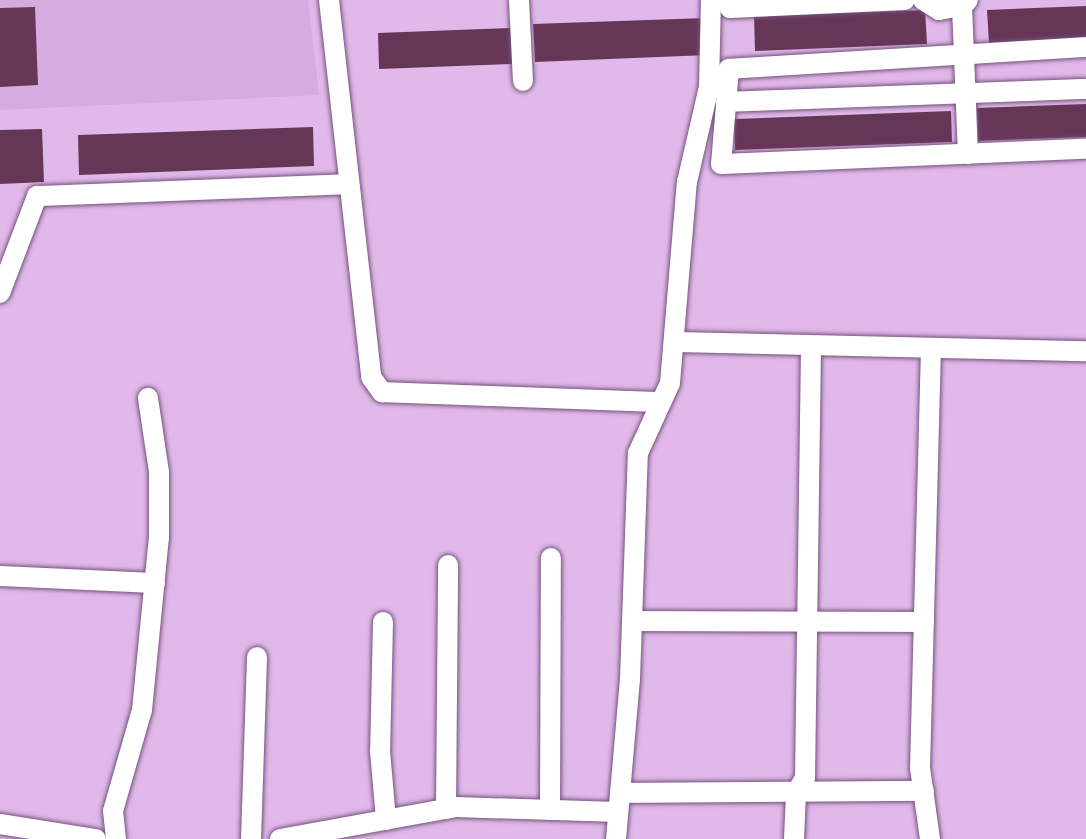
<!DOCTYPE html>
<style>
body{margin:0}
#map{position:relative;width:1086px;height:839px;overflow:hidden;background:#e0b8e9;font-family:"DM Sans",sans-serif}
div>[style]{position:absolute}
.built>*{inset:0;background:#d6abe0}
.building>*{inset:0;background:#663657}
.roads{filter:drop-shadow(0 0 2px #75527d) drop-shadow(0 0 2px #75527d)}
.street>*{height:20px;margin:-10px;padding:0 10px;transform-origin:10px;border-radius:10px;background:#fff}
span{translate:-50% -50%;white-space:nowrap;text-align:center;line-height:1.15;-webkit-text-stroke:8px #e0b8e9;paint-order:stroke}
</style>
<div id="map">
<div class="built">
<i style="clip-path:polygon(0 0,308px 0,319px 95px,0 110px)"></i>
</div>
<div class="building">
<i style="clip-path:polygon(1086px 6px,1086px 39px,989px 43px,987px 10px)"></i>
<i style="clip-path:polygon(35px 7px,38px 85px,0 87px,0 8px)"></i>
<i style="clip-path:polygon(925px 10px,927px 44px,755px 51px,754px 16px)"></i>
<i style="clip-path:polygon(706px 18px,708px 55px,535px 62px,533px 24px)"></i>
<i style="clip-path:polygon(512px 28px,513px 64px,379px 69px,378px 33px)"></i>
<i style="clip-path:polygon(1086px 104px,1086px 137px,978px 141px,977px 108px)"></i>
<i style="clip-path:polygon(951px 111px,952px 142px,735px 150px,734px 119px)"></i>
<i style="clip-path:polygon(313px 127px,314px 166px,79px 175px,78px 135px)"></i>
<i style="clip-path:polygon(42px 129px,44px 182px,0 184px,0 130px)"></i>
</div>
<div class="roads">
<div class="street">
<i style="left:329px;top:0;width:379px;rotate:83.6deg"></i>
<i style="left:371px;top:377px;width:19px;rotate:54deg"></i>
<i style="left:382px;top:392px;width:279px;rotate:2.1deg"></i>
<i style="left:519px;top:0;width:81px;rotate:87.2deg"></i>
<i style="left:729px;top:0;width:8px;rotate:83deg"></i>
<i style="left:730px;top:8px;width:175px;rotate:-2.6deg"></i>
<i style="left:923px;top:0;width:19px;rotate:32deg"></i>
<i style="left:939px;top:10px;width:23px;rotate:-10deg"></i>
<i style="left:962px;top:6px;width:8px;rotate:-45deg"></i>
<i style="left:962px;top:6px;width:148px;rotate:87.7deg"></i>
<i style="left:1086px;top:47px;width:358px;rotate:176.5deg"></i>
<i style="left:729px;top:69px;width:95px;rotate:94.8deg"></i>
<i style="left:721px;top:164px;width:365px;rotate:-2.4deg"></i>
<i style="left:726px;top:102px;width:360px;rotate:-2.1deg"></i>
<i style="left:0;top:293px;width:104px;rotate:-69.1deg"></i>
<i style="left:37px;top:196px;width:312px;rotate:-2.2deg"></i>
<i style="left:676px;top:342px;width:410px;rotate:1.3deg"></i>
<i style="left:0;top:576px;width:155px;rotate:2.6deg"></i>
<i style="left:632px;top:621px;width:292px;rotate:0.2deg"></i>
<i style="left:383px;top:622px;width:129px;rotate:91.3deg"></i>
<i style="left:380px;top:751px;width:69px;rotate:85deg"></i>
<i style="left:620px;top:793px;width:304px;rotate:-0.4deg"></i>
<i style="left:446px;top:809px;width:244px;rotate:-89.5deg"></i>
<i style="left:550px;top:810px;width:252px;rotate:-89.8deg"></i>
<i style="left:0;top:824px;width:97px;rotate:8.9deg"></i>
<i style="left:116px;top:839px;width:28px;rotate:-96deg"></i>
<i style="left:113px;top:811px;width:105px;rotate:-74deg"></i>
<i style="left:142px;top:710px;width:173px;rotate:-84.4deg"></i>
<i style="left:159px;top:538px;width:66px;rotate:-90deg"></i>
<i style="left:159px;top:472px;width:75px;rotate:-98.5deg"></i>
<i style="left:251px;top:839px;width:182px;rotate:-88.1deg"></i>
<i style="left:280px;top:839px;width:179px;rotate:-10.3deg"></i>
<i style="left:456px;top:807px;width:162px;rotate:1.8deg"></i>
<i style="left:616px;top:839px;width:161px;rotate:-85deg"></i>
<i style="left:630px;top:679px;width:226px;rotate:-88deg"></i>
<i style="left:638px;top:453px;width:77px;rotate:-65.4deg"></i>
<i style="left:670px;top:383px;width:202px;rotate:-85.2deg"></i>
<i style="left:687px;top:182px;width:98px;rotate:-77deg"></i>
<i style="left:709px;top:87px;width:87px;rotate:-88.7deg"></i>
<i style="left:794px;top:839px;width:46px;rotate:-87.5deg"></i>
<i style="left:796px;top:793px;width:17px;rotate:-59deg"></i>
<i style="left:805px;top:778px;width:432px;rotate:-89.2deg"></i>
<i style="left:930px;top:839px;width:72px;rotate:-98deg"></i>
<i style="left:920px;top:768px;width:419px;rotate:-88.5deg"></i>
</div>
</div>
</div>
